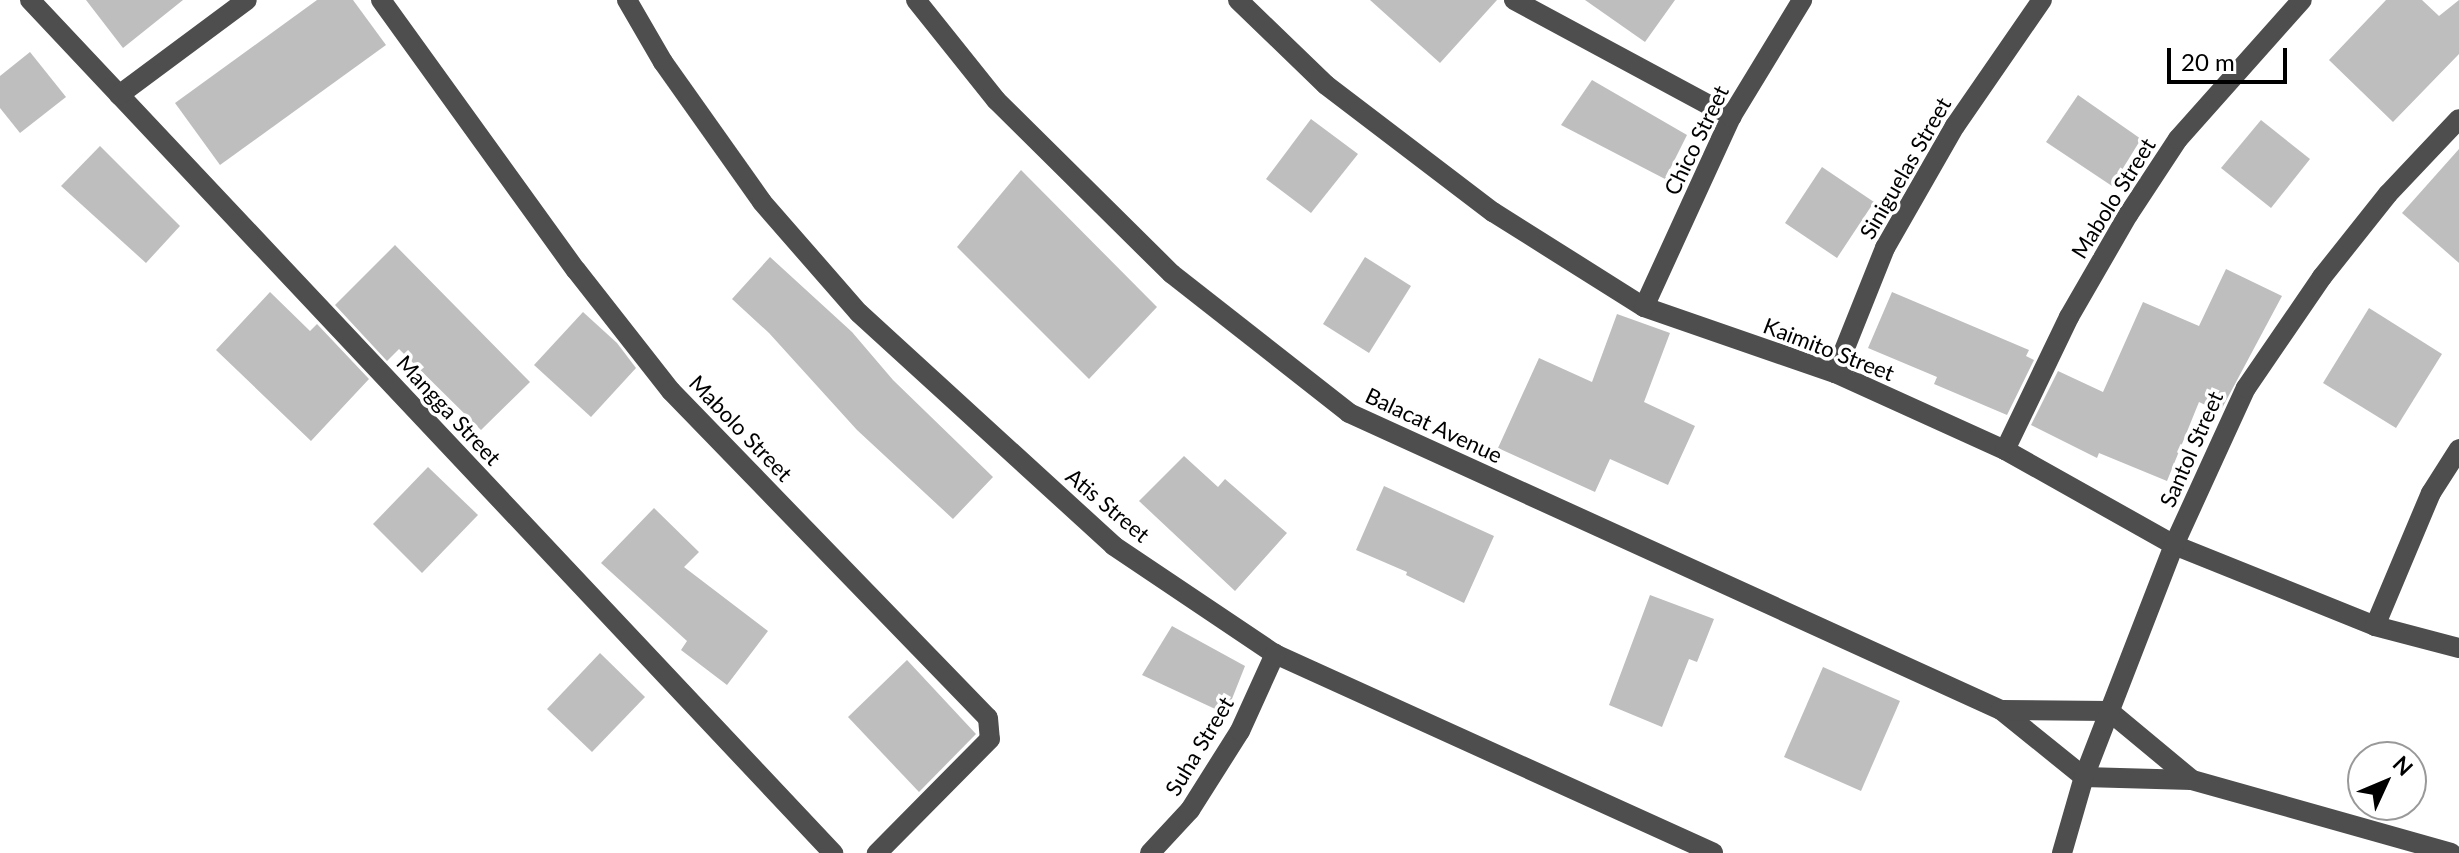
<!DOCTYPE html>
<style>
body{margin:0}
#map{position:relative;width:2459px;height:853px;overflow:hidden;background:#fff;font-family:Lato,sans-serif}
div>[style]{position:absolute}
.building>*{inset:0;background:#bebebe}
.minor>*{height:20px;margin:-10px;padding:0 10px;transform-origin:10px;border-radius:10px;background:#4e4e4e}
span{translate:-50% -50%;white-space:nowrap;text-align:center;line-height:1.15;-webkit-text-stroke:7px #fff;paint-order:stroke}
.street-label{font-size:22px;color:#000}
.north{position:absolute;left:2347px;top:741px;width:80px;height:80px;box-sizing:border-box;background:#fff;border:2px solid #999;border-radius:50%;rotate:46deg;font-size:22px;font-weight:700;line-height:32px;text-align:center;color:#000}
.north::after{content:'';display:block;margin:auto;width:28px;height:36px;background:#000;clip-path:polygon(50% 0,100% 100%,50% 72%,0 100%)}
.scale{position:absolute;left:2167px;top:48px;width:120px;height:36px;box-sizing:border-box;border:4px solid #000;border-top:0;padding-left:10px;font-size:24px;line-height:28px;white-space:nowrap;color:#000;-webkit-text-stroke:6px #fff;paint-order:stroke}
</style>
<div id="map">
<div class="building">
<i style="clip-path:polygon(86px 0,183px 0,123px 48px)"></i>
<i style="clip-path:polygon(317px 0,353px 0,386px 45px,220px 165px,175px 103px)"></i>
<i style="clip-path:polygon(1370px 0,1497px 0,1440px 63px)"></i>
<i style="clip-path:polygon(1585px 0,1675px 0,1645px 42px)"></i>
<i style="clip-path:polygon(2386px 0,2422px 0,2439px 16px,2459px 0,2459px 54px,2393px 122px,2329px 60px)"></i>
<i style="clip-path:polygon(30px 52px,66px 97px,20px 133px,0 108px,0 76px)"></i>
<i style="clip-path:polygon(1592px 80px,1687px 135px,1665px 179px,1561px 125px)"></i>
<i style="clip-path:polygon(2078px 95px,2141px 139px,2112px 186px,2046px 142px)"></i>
<i style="clip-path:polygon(1311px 119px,1358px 154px,1311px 213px,1266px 179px)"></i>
<i style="clip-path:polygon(2261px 120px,2310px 159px,2271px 208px,2221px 168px)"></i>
<i style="clip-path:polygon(100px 146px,180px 226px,146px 263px,61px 186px)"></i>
<i style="clip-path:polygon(2459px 149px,2459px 263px,2402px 213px)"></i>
<i style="clip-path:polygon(1822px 167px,1874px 202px,1837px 258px,1785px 223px)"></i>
<i style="clip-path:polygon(1021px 170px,1157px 307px,1089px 379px,957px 247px)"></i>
<i style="clip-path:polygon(395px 245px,530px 382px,481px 430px,399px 349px,387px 361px,335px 305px)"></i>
<i style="clip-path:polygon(770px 257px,852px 332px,893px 380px,993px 477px,953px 519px,857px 430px,769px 333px,732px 299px)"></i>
<i style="clip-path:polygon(1365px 257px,1411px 286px,1369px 353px,1323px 324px)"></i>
<i style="clip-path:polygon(2226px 269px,2282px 296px,2220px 412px,2199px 402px,2167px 481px,2099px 453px,2097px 458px,2031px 425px,2058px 371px,2103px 392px,2143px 302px,2199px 326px)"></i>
<i style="clip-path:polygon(270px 292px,310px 331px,317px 324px,369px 379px,311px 441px,216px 350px)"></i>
<i style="clip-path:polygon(1892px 292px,2029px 350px,2026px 356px,2034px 360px,2007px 415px,1934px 384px,1937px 377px,1868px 348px)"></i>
<i style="clip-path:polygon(2369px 308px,2442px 354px,2396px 428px,2323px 383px)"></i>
<i style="clip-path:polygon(583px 312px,617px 343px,636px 368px,591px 417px,534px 365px)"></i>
<i style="clip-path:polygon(1617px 314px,1670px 333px,1644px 402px,1695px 426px,1668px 485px,1610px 459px,1595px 492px,1498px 448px,1539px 358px,1592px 382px)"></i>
<i style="clip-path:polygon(1184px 456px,1218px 487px,1225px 479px,1287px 533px,1235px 591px,1139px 501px)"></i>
<i style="clip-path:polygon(428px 467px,478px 515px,422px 573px,373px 524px)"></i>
<i style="clip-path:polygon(1384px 486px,1494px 536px,1464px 603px,1406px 575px,1407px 572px,1356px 550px)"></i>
<i style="clip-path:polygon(654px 508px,699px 552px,684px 567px,768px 631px,727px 685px,681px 650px,687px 641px,601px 563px)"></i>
<i style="clip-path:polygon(1650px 595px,1714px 619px,1697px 662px,1689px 659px,1662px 727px,1609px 705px)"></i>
<i style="clip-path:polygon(1172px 626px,1245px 666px,1226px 714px,1142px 675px)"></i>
<i style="clip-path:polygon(600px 653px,645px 697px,592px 752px,547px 709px)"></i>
<i style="clip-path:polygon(907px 660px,976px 734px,919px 792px,848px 717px)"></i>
<i style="clip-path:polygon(1823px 667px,1900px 701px,1861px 791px,1784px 757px)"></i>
</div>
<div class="minor">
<i style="left:30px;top:0;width:1172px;rotate:46.73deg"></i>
<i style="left:381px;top:0;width:333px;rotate:54.2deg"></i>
<i style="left:576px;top:270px;width:154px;rotate:51.9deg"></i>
<i style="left:671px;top:391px;width:455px;rotate:45.9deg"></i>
<i style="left:988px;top:718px;width:21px;rotate:85deg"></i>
<i style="left:990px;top:739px;width:161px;rotate:134.7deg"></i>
<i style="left:627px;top:0;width:72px;rotate:59.9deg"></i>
<i style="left:663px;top:62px;width:171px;rotate:54.7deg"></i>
<i style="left:762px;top:202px;width:147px;rotate:48.9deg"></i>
<i style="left:859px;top:313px;width:345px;rotate:42.4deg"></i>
<i style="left:1114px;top:546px;width:194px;rotate:33.9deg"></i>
<i style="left:1275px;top:654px;width:481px;rotate:24.4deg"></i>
<i style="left:916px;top:0;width:128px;rotate:51.3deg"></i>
<i style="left:996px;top:100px;width:247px;rotate:44.7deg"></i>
<i style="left:1172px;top:274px;width:225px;rotate:38.1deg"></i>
<i style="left:1349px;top:413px;width:716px;rotate:24.49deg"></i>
<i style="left:2001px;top:710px;width:107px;rotate:38.9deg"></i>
<i style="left:2084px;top:777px;width:108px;rotate:1.6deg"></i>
<i style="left:2192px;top:780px;width:269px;rotate:15.7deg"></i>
<i style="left:1238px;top:0;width:122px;rotate:44deg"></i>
<i style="left:1326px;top:85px;width:210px;rotate:37.3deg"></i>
<i style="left:1493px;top:212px;width:178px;rotate:32.2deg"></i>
<i style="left:1644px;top:307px;width:202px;rotate:19.1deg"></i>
<i style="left:1835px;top:373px;width:187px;rotate:24.4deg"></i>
<i style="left:2005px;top:450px;width:194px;rotate:29.3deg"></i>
<i style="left:2174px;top:545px;width:217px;rotate:21.9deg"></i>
<i style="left:2375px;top:626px;width:87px;rotate:14.7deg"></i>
<i style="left:1514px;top:0;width:247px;rotate:28.3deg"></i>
<i style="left:119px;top:95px;width:159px;rotate:-36.6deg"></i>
<i style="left:1644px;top:307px;width:209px;rotate:-65.4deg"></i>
<i style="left:1731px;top:117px;width:137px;rotate:-58.7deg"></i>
<i style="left:1835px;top:373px;width:135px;rotate:-68.2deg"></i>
<i style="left:1885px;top:248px;width:141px;rotate:-60.2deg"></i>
<i style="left:1955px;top:126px;width:153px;rotate:-55.4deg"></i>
<i style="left:2005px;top:450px;width:148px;rotate:-64.3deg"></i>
<i style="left:2069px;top:317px;width:118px;rotate:-60deg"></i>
<i style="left:2128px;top:215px;width:91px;rotate:-56.7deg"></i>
<i style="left:2178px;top:139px;width:186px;rotate:-48.3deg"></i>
<i style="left:2375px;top:626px;width:144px;rotate:-67.2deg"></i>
<i style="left:2431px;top:493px;width:52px;rotate:-57.5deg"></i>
<i style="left:2001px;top:710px;width:108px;rotate:0.5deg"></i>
<i style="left:2109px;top:711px;width:108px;rotate:39.7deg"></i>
<i style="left:1150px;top:853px;width:59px;rotate:-47.1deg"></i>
<i style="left:1190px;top:810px;width:93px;rotate:-57.7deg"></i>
<i style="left:1240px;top:731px;width:85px;rotate:-65.6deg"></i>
<i style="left:2062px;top:853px;width:79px;rotate:-73.9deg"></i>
<i style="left:2084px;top:777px;width:249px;rotate:-68.8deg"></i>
<i style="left:2174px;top:545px;width:173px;rotate:-65.4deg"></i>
<i style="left:2246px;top:388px;width:135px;rotate:-55.6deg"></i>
<i style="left:2322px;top:277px;width:106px;rotate:-51.5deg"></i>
<i style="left:2388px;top:194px;width:103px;rotate:-46.6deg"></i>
</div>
<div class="street-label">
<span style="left:1696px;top:140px;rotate:-64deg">Chico Street</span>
<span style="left:1905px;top:168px;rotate:-60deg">Siniguelas Street</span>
<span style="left:2113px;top:198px;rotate:-58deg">Mabolo Street</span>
<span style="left:1829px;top:349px;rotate:21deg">Kaimito Street</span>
<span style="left:449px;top:410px;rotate:47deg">Mangga Street</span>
<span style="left:1434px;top:425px;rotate:25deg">Balacat Avenue</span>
<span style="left:741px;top:428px;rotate:46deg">Mabolo Street</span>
<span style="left:2191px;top:449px;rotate:-66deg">Santol Street</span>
<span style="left:1108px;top:505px;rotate:40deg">Atis Street</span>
<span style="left:1199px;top:746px;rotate:-59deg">Suha Street</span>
</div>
<div class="north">N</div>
<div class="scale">20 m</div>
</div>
